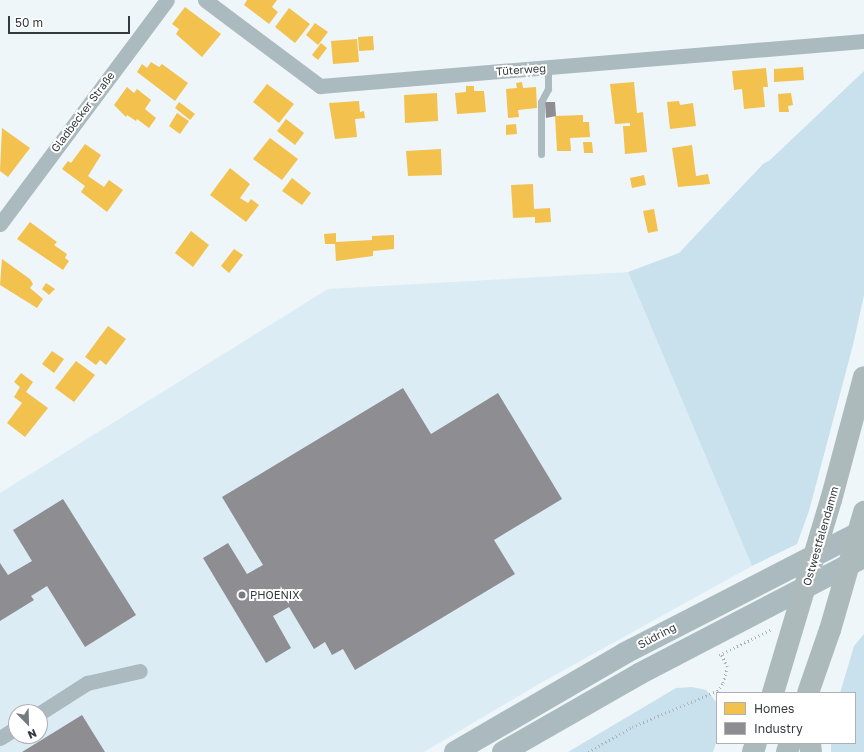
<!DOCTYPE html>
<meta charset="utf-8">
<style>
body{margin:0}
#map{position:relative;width:864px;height:752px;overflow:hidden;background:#eef6fa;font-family:"Golos Text",sans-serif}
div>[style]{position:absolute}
.built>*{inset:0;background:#dbecf4}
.green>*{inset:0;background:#c9e1ed}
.homes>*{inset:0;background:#f2c14e}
.industry>*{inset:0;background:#8d8d92}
.path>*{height:2.5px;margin-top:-1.25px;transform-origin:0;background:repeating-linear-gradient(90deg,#a9b5b8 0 1px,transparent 0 4px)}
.lane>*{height:7px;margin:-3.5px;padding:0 3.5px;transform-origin:3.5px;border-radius:3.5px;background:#abbabe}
.street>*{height:15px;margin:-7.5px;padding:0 7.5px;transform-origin:7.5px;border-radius:7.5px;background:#abbabe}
.primary>*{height:22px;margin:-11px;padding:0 11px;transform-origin:11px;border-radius:11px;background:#aababe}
.highway>*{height:22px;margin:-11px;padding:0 11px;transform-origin:11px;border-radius:11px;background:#adbabc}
.dots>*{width:11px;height:11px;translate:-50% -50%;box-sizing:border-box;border:2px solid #fff;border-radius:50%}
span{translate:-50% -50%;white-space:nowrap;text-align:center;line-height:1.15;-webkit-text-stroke:4px #fff;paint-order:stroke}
.street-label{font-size:11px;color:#343a3e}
.poi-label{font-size:11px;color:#343a3e}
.left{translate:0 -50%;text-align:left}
.legend{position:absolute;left:716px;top:692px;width:140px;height:52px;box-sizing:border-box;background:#fff;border:1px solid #aeb0b2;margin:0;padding:5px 7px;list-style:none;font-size:12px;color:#343a3e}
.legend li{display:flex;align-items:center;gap:8px;height:20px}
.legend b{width:20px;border:1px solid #aeb0b2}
.north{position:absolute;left:8px;top:704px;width:40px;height:40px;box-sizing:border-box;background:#fff;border:1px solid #aeb0b2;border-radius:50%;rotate:157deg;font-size:11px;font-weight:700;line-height:16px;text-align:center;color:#343a3e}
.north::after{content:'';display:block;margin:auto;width:14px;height:18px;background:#757c80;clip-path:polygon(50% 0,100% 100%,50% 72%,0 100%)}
.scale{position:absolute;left:8px;top:16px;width:122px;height:18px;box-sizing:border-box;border:2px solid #343a3e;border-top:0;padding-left:5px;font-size:12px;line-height:14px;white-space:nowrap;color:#343a3e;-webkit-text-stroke:3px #fff;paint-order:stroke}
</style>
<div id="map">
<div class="built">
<i style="clip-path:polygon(evenodd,628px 272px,752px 566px,537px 685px,424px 752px,0 752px,0 493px,328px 289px,628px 272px,16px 712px,40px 712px,40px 736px,16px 736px,16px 712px)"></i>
</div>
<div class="green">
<i style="clip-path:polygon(864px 71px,864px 295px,853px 345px,809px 511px,797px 544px,752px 566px,628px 272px,679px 253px,763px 164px,770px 160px)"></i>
<i style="clip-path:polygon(864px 634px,864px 752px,831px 752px,831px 743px,855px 743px,855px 693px,840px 693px,854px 646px)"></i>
<i style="clip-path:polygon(692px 687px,706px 690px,717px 703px,717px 740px,713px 752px,568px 752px,676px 688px)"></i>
</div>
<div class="homes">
<i style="clip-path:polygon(247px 0,277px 0,272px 7px,278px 12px,269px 24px,244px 5px)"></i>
<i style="clip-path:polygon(185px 7px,221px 34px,202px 57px,176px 34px,179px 29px,172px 24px)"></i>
<i style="clip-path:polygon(289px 8px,310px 24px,295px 43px,275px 27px)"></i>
<i style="clip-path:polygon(315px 23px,328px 32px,318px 45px,306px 35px)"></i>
<i style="clip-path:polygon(373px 36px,374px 50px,359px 51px,358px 37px)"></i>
<i style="clip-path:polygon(357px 39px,359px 62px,333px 64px,331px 41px)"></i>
<i style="clip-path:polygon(321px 43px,327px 48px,318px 60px,312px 55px)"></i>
<i style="clip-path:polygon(151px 62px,159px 67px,162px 64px,188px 83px,175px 101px,137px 72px,142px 64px,147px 68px)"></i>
<i style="clip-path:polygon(803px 67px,804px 80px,774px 82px,774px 69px)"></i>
<i style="clip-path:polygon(766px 68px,768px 87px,763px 87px,765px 107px,744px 109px,742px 89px,734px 90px,732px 71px)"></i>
<i style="clip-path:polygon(522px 82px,523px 88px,536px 87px,537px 108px,518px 110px,519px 117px,508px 118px,506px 89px,517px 88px,516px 83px)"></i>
<i style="clip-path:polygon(634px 82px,637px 113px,643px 112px,647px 152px,625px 154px,623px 126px,630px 126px,630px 123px,615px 124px,610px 84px)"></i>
<i style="clip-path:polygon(267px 84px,294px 104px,279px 123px,253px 102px)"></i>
<i style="clip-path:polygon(466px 86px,474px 86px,474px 91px,484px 91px,486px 112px,457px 114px,455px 93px,466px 92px)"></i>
<i style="clip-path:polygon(127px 87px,134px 93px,137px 89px,151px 100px,145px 109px,156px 118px,149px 128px,137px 119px,136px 121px,127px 115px,126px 117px,114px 105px)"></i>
<i style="clip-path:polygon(437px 93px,438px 121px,405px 123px,404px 95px)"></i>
<i style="clip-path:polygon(791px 93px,793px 105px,788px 106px,789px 112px,779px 112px,778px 94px)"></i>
<i style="clip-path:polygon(359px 101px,360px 112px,364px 111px,365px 118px,355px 119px,357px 137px,335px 139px,329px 103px)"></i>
<i style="clip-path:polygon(679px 101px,680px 105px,693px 103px,696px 126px,670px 129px,667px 102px)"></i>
<i style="clip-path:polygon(179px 102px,195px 114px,190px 120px,175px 108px)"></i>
<i style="clip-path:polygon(177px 113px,189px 121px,180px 134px,169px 126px)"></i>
<i style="clip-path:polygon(583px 115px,583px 122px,589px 122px,590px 137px,570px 138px,571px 151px,557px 151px,555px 116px)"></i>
<i style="clip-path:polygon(286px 119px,304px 133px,295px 145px,277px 131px)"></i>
<i style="clip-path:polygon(516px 124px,517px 134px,506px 135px,506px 125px)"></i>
<i style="clip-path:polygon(2px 128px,30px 148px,8px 177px,0 171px)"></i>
<i style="clip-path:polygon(270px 138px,298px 159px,282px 180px,253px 159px)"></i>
<i style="clip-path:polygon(583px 142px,592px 142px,593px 153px,584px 153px)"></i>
<i style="clip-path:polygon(85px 144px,101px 155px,88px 176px,104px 187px,109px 180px,123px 190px,107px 212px,81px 192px,85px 186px,62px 169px,68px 161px,71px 163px)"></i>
<i style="clip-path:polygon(692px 145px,696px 176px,708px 174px,710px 184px,678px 187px,672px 148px)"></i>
<i style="clip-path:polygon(441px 149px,442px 175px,408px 176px,406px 151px)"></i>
<i style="clip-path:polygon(230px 168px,250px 184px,240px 198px,248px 203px,251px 199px,259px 205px,246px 222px,210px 195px)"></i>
<i style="clip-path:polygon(644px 175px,646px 185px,632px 188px,630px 178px)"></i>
<i style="clip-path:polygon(292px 178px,311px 193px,302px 205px,282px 191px)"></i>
<i style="clip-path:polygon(533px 184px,534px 209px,550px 208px,551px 222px,535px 223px,535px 217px,513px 218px,511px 185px)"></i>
<i style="clip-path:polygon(654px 209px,658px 231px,648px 233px,643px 211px)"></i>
<i style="clip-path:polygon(30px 222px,57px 242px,54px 245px,67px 254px,65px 258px,69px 261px,63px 270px,17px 239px)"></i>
<i style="clip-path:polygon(191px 231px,209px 245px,193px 267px,175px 253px)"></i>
<i style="clip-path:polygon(336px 233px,336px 242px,372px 240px,372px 236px,394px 235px,394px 249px,373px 251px,373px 256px,336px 261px,335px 244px,325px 244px,324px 234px)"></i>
<i style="clip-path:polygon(234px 249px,243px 255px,229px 273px,221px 266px)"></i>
<i style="clip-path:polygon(2px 259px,30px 279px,33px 284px,30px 288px,43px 299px,37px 308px,0 285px)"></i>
<i style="clip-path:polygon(46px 283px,55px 289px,49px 295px,42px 289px)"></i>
<i style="clip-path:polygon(108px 326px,126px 339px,106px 365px,100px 360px,96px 365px,85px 357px)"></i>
<i style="clip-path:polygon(52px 351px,64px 359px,54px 373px,42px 364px)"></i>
<i style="clip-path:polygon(76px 361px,95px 375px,74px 402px,55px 388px)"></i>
<i style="clip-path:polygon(21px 373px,33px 382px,26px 392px,48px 408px,25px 437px,7px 423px,22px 403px,14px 397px,20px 387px,14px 382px)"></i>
</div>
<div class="industry">
<i style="clip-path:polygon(545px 102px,555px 102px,556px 116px,546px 118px)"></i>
<i style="clip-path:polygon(403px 388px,431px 434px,498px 393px,562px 499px,494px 540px,515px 574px,355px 670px,343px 649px,332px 655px,325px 642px,314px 649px,289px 607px,273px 616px,291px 648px,266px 663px,203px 558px,228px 543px,247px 574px,263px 565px,222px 497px)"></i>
<i style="clip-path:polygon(63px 499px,136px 615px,85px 647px,47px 586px,31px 596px,34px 600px,0 621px,0 563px,8px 575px,32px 561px,13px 530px)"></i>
<i style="clip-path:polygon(82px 715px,105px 752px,22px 752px)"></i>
</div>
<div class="path">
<i style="left:719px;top:655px;width:59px;rotate:-26.1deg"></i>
<i style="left:588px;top:752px;width:51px;rotate:-29.6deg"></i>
<i style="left:632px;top:727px;width:92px;rotate:-23deg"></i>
<i style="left:717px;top:691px;width:10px;rotate:-53deg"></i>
<i style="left:723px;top:683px;width:16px;rotate:-76deg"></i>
<i style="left:727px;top:667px;width:14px;rotate:-115deg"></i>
</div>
<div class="lane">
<i style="left:541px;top:154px;width:52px;rotate:-90deg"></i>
<i style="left:541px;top:102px;width:15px;rotate:-62deg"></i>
<i style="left:548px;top:89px;width:21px;rotate:-90deg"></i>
</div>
<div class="street">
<i style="left:205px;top:0;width:144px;rotate:36.8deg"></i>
<i style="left:320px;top:86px;width:546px;rotate:-4.73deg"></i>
<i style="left:0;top:224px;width:279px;rotate:-53.3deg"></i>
<i style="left:40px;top:713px;width:56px;rotate:-32.6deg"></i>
<i style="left:87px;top:683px;width:54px;rotate:-12.8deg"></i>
<i style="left:0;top:738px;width:19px;rotate:-32deg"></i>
</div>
<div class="primary">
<i style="left:455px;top:752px;width:197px;rotate:-30.2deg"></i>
<i style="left:625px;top:653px;width:269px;rotate:-27.2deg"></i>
<i style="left:503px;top:752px;width:157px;rotate:-29.8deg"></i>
<i style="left:639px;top:674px;width:254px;rotate:-27.5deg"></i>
</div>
<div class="highway">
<i style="left:773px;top:693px;width:202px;rotate:-73.3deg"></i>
<i style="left:831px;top:500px;width:127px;rotate:-75deg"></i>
<i style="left:808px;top:693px;width:67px;rotate:-70.8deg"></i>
<i style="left:830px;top:630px;width:123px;rotate:-73.9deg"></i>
<i style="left:810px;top:743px;width:9px;rotate:84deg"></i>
<i style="left:753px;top:752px;width:9px;rotate:-72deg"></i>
<i style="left:787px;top:752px;width:9px;rotate:-72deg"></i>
</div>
<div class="dots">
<i style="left:242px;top:595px;background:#757c80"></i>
</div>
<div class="street-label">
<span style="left:521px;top:70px;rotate:-4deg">Tüterweg</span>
<span style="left:83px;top:112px;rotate:-53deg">Gladbecker Straße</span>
<span style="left:821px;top:536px;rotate:-74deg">Ostwestfalendamm</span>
<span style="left:657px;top:636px;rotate:-28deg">Südring</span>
</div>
<div class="poi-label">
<span class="left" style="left:250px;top:595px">PHOENIX</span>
</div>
<ul class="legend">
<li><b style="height:11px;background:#f2c14e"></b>Homes</li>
<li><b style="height:11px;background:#8d8d92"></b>Industry</li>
</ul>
<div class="north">N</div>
<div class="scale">50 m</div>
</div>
